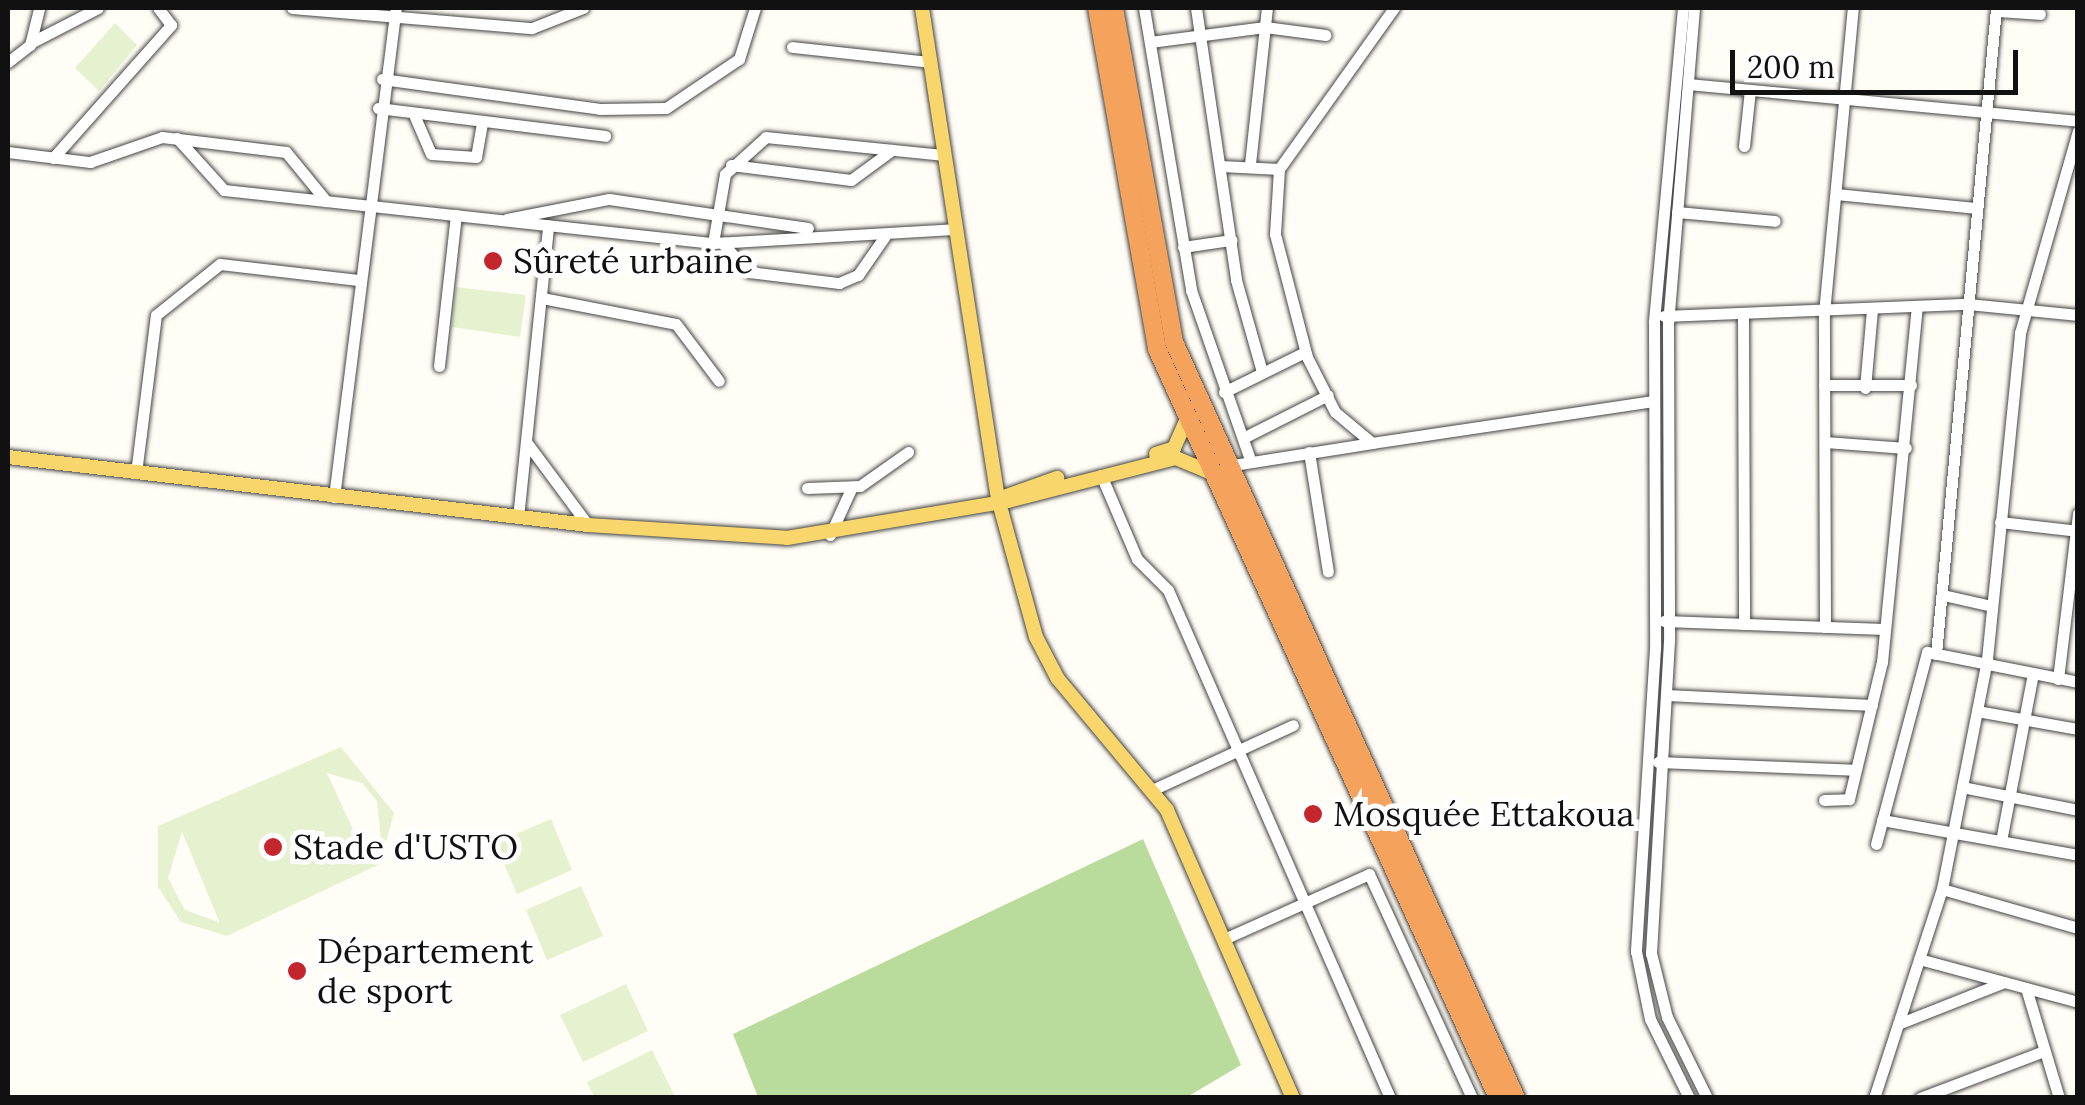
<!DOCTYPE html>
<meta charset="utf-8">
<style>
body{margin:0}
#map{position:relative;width:2085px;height:1105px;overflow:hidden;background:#fffdf5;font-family:Lora,serif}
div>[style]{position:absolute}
.forest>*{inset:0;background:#b9dc9c}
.pitch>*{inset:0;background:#e6f2cf}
.roads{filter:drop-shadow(0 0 2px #444) drop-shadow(0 0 2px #444)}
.minor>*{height:11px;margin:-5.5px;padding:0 5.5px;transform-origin:5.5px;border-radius:5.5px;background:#fff}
.major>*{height:14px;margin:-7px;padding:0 7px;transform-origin:7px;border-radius:7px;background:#f9d66b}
.highway>*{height:18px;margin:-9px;padding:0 9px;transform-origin:9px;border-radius:9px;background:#f5a25d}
.dots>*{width:28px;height:28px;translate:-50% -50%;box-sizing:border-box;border:5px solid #fff;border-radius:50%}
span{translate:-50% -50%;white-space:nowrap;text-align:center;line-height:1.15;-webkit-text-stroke:10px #fff;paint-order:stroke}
.poi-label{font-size:35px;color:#111}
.left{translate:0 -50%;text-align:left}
.frame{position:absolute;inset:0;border:10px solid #111;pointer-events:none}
.scale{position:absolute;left:1730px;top:50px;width:288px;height:45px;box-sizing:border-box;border:5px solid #111;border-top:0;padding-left:12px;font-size:30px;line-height:35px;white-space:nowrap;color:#111;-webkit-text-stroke:8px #fff;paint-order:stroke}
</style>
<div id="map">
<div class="forest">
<i style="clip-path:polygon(1143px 839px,1241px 1065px,1187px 1097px,758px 1097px,733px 1034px)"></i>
</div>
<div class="pitch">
<i style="clip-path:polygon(115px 23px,137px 45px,99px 91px,75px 68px)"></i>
<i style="clip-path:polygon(456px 287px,526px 295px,520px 337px,452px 327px)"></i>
<i style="clip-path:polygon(evenodd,341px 747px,394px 813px,380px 864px,227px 936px,181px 922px,158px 887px,158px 826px,341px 747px,327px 773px,362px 783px,377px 801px,381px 840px,368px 862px,327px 773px,341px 747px,182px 832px,219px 921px,219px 922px,185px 910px,168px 878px,182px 832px)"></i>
<i style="clip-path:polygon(551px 819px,572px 870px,517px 894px,495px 843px)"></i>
<i style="clip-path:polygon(581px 886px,603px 936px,547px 960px,526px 910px)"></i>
<i style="clip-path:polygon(626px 984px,648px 1031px,583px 1062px,560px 1015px)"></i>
<i style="clip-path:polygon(652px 1050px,675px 1097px,594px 1097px,587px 1082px)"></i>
</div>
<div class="roads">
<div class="minor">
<i style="left:292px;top:8px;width:241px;rotate:4.8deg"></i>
<i style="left:532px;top:28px;width:55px;rotate:-21.4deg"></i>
<i style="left:1144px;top:8px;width:286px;rotate:80.5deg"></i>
<i style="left:1191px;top:290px;width:182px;rotate:70.8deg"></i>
<i style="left:1196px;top:8px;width:275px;rotate:81.6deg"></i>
<i style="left:1236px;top:280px;width:96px;rotate:74.2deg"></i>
<i style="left:1683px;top:8px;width:316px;rotate:95.3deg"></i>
<i style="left:1654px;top:323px;width:325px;rotate:89.8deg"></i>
<i style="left:1655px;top:648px;width:304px;rotate:93.6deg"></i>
<i style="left:1636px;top:951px;width:69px;rotate:78.4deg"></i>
<i style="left:1650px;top:1019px;width:88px;rotate:63.7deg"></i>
<i style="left:1694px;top:8px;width:316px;rotate:94.7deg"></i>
<i style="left:1668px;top:323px;width:318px;rotate:89.8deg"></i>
<i style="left:1669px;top:641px;width:313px;rotate:93.3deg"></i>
<i style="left:1651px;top:953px;width:66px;rotate:76deg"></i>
<i style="left:1667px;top:1017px;width:90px;rotate:63.7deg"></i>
<i style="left:1996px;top:11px;width:44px;rotate:3.9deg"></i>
<i style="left:32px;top:42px;width:74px;rotate:-27.3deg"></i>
<i style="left:1150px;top:42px;width:116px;rotate:-7.4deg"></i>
<i style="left:1265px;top:27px;width:61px;rotate:7.6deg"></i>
<i style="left:792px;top:47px;width:139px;rotate:6.2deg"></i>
<i style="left:8px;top:62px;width:28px;rotate:-38deg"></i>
<i style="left:30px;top:45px;width:38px;rotate:-76deg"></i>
<i style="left:382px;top:79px;width:220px;rotate:7.8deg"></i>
<i style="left:600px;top:109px;width:66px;rotate:-0.9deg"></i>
<i style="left:666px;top:108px;width:88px;rotate:-33.9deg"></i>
<i style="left:739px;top:59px;width:53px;rotate:-72.6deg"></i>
<i style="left:1688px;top:84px;width:392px;rotate:5.4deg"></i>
<i style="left:378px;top:108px;width:229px;rotate:7deg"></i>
<i style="left:415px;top:117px;width:40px;rotate:66.6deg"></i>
<i style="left:431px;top:154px;width:45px;rotate:3.8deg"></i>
<i style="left:476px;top:157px;width:34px;rotate:-80deg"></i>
<i style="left:177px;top:138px;width:70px;rotate:47.9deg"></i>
<i style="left:224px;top:190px;width:492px;rotate:6.2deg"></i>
<i style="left:713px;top:243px;width:241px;rotate:-3.3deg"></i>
<i style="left:1744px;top:146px;width:56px;rotate:-83.9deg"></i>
<i style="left:8px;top:152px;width:83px;rotate:7deg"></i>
<i style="left:90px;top:162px;width:76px;rotate:-19.1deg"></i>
<i style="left:162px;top:137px;width:125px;rotate:6.9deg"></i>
<i style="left:286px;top:152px;width:63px;rotate:50.8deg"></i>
<i style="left:53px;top:158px;width:178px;rotate:-48.4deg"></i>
<i style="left:171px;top:25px;width:21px;rotate:-127deg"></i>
<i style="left:1250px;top:164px;width:157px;rotate:-83.8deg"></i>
<i style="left:731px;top:165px;width:121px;rotate:7.1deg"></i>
<i style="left:851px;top:180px;width:51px;rotate:-36.2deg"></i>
<i style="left:1221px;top:166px;width:58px;rotate:3deg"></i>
<i style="left:1836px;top:194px;width:142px;rotate:5.7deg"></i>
<i style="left:1677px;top:212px;width:98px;rotate:5.2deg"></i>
<i style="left:507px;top:219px;width:104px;rotate:-11.1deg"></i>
<i style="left:609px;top:199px;width:201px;rotate:8.3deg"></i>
<i style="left:713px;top:243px;width:70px;rotate:-80.1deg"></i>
<i style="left:725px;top:174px;width:55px;rotate:-42.1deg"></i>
<i style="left:766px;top:137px;width:179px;rotate:5.8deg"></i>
<i style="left:722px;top:243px;width:40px;rotate:47deg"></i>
<i style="left:749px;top:272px;width:91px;rotate:7deg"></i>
<i style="left:839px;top:283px;width:21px;rotate:-23deg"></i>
<i style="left:858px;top:275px;width:47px;rotate:-55.3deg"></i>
<i style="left:1183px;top:247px;width:49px;rotate:-8.3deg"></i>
<i style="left:542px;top:298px;width:136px;rotate:11deg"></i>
<i style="left:676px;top:324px;width:71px;rotate:53deg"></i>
<i style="left:1743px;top:315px;width:309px;rotate:89.8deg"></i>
<i style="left:1664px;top:316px;width:304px;rotate:-2.3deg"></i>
<i style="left:1968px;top:304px;width:111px;rotate:5.7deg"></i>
<i style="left:439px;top:366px;width:152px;rotate:-83.6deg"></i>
<i style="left:1824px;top:385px;width:87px"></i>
<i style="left:1865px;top:388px;width:79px;rotate:-84.9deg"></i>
<i style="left:1224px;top:392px;width:90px;rotate:-26.3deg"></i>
<i style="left:1243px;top:438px;width:95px;rotate:-26.8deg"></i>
<i style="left:1825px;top:442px;width:81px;rotate:4.2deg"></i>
<i style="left:527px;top:443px;width:102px;rotate:53.4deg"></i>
<i style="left:1372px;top:443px;width:284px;rotate:-8.5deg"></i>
<i style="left:1309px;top:452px;width:121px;rotate:81deg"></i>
<i style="left:1227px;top:466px;width:147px;rotate:-9deg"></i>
<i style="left:1372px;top:443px;width:48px;rotate:-140deg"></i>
<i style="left:1335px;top:412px;width:62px;rotate:-117deg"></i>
<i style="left:1307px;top:357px;width:127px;rotate:-104.6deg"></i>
<i style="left:1275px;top:234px;width:65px;rotate:-86.5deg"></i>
<i style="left:1279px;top:169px;width:198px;rotate:-54.5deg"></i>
<i style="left:136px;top:473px;width:159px;rotate:-82.8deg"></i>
<i style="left:156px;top:315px;width:82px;rotate:-38.6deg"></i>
<i style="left:220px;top:264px;width:139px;rotate:6.6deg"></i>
<i style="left:1101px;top:475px;width:91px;rotate:66.8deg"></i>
<i style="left:1137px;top:559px;width:44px;rotate:45deg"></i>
<i style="left:1168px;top:590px;width:554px;rotate:66.39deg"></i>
<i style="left:807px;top:488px;width:53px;rotate:-2.2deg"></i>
<i style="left:860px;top:486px;width:59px;rotate:-35.3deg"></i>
<i style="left:334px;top:497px;width:493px;rotate:-82.8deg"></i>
<i style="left:518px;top:518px;width:294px;rotate:-84.1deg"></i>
<i style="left:2000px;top:522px;width:79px;rotate:6.6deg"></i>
<i style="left:830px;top:535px;width:51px;rotate:-65.5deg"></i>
<i style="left:1943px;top:595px;width:50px;rotate:12.7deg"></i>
<i style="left:1664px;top:621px;width:220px;rotate:2.1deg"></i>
<i style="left:1825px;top:627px;width:314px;rotate:-90.2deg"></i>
<i style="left:1824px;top:313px;width:306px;rotate:-84.6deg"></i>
<i style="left:1936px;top:654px;width:649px;rotate:-84.69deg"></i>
<i style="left:2058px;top:679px;width:167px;rotate:-83.1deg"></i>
<i style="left:1667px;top:695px;width:205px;rotate:2.8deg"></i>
<i style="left:1977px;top:711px;width:103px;rotate:10.1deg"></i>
<i style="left:1658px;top:762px;width:196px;rotate:2.3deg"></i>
<i style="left:1962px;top:787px;width:118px;rotate:11.2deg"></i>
<i style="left:1152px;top:790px;width:155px;rotate:-24.7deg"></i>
<i style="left:1824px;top:800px;width:25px;rotate:-2deg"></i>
<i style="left:1849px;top:799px;width:141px;rotate:-76.5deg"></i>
<i style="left:1882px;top:662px;width:357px;rotate:-84.4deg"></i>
<i style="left:1882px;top:820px;width:199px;rotate:10.1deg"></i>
<i style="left:2001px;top:841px;width:170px;rotate:-79.2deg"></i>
<i style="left:1876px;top:844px;width:199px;rotate:-75.1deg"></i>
<i style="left:1927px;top:652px;width:154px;rotate:11.2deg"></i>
<i style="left:1942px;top:889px;width:141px;rotate:16deg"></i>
<i style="left:1224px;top:939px;width:159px;rotate:-24.1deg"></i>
<i style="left:1369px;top:874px;width:247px;rotate:65.3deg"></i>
<i style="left:1919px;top:959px;width:165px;rotate:15.1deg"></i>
<i style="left:2026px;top:988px;width:115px;rotate:73.3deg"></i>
<i style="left:1898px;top:1024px;width:114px;rotate:-21.6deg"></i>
<i style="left:1874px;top:1098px;width:220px;rotate:-72deg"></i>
<i style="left:1942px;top:889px;width:234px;rotate:-78.9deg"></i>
<i style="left:1987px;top:659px;width:328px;rotate:-84.2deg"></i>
<i style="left:2020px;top:333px;width:210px;rotate:-74deg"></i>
<i style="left:1920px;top:1098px;width:133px;rotate:-20.8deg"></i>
</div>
<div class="major">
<i style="left:922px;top:8px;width:497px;rotate:81.2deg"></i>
<i style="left:998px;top:499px;width:143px;rotate:74.6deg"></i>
<i style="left:1036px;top:637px;width:47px;rotate:62.4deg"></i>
<i style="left:1058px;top:679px;width:170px;rotate:50.2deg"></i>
<i style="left:1167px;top:810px;width:314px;rotate:66.4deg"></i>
<i style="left:1156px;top:454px;width:19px;rotate:-18deg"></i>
<i style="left:1174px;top:448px;width:27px;rotate:-66deg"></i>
<i style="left:8px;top:457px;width:584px;rotate:6.69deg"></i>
<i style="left:588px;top:525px;width:199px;rotate:3.7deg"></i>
<i style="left:787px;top:538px;width:224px;rotate:-9.5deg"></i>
<i style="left:1008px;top:501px;width:173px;rotate:-14.4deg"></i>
<i style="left:1176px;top:458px;width:33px;rotate:23deg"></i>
<i style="left:998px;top:499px;width:63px;rotate:-19.6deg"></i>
</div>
<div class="highway">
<i style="left:1097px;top:8px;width:346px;rotate:80deg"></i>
<i style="left:1157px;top:349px;width:823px;rotate:65.52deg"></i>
<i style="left:1114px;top:8px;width:339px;rotate:79.8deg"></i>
<i style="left:1174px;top:342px;width:830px;rotate:65.66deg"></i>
</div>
</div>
<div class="dots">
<i style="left:493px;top:261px;background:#c4262e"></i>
<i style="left:1313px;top:814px;background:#c4262e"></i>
<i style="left:273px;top:847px;background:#c4262e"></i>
<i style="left:297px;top:971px;background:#c4262e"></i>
</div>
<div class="poi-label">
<span class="left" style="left:513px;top:261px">Sûreté urbaine</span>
<span class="left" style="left:1333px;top:814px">Mosquée Ettakoua</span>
<span class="left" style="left:293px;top:847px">Stade d'USTO</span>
<span class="left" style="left:317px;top:971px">Département<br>de sport</span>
</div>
<div class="frame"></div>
<div class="scale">200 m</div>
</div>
